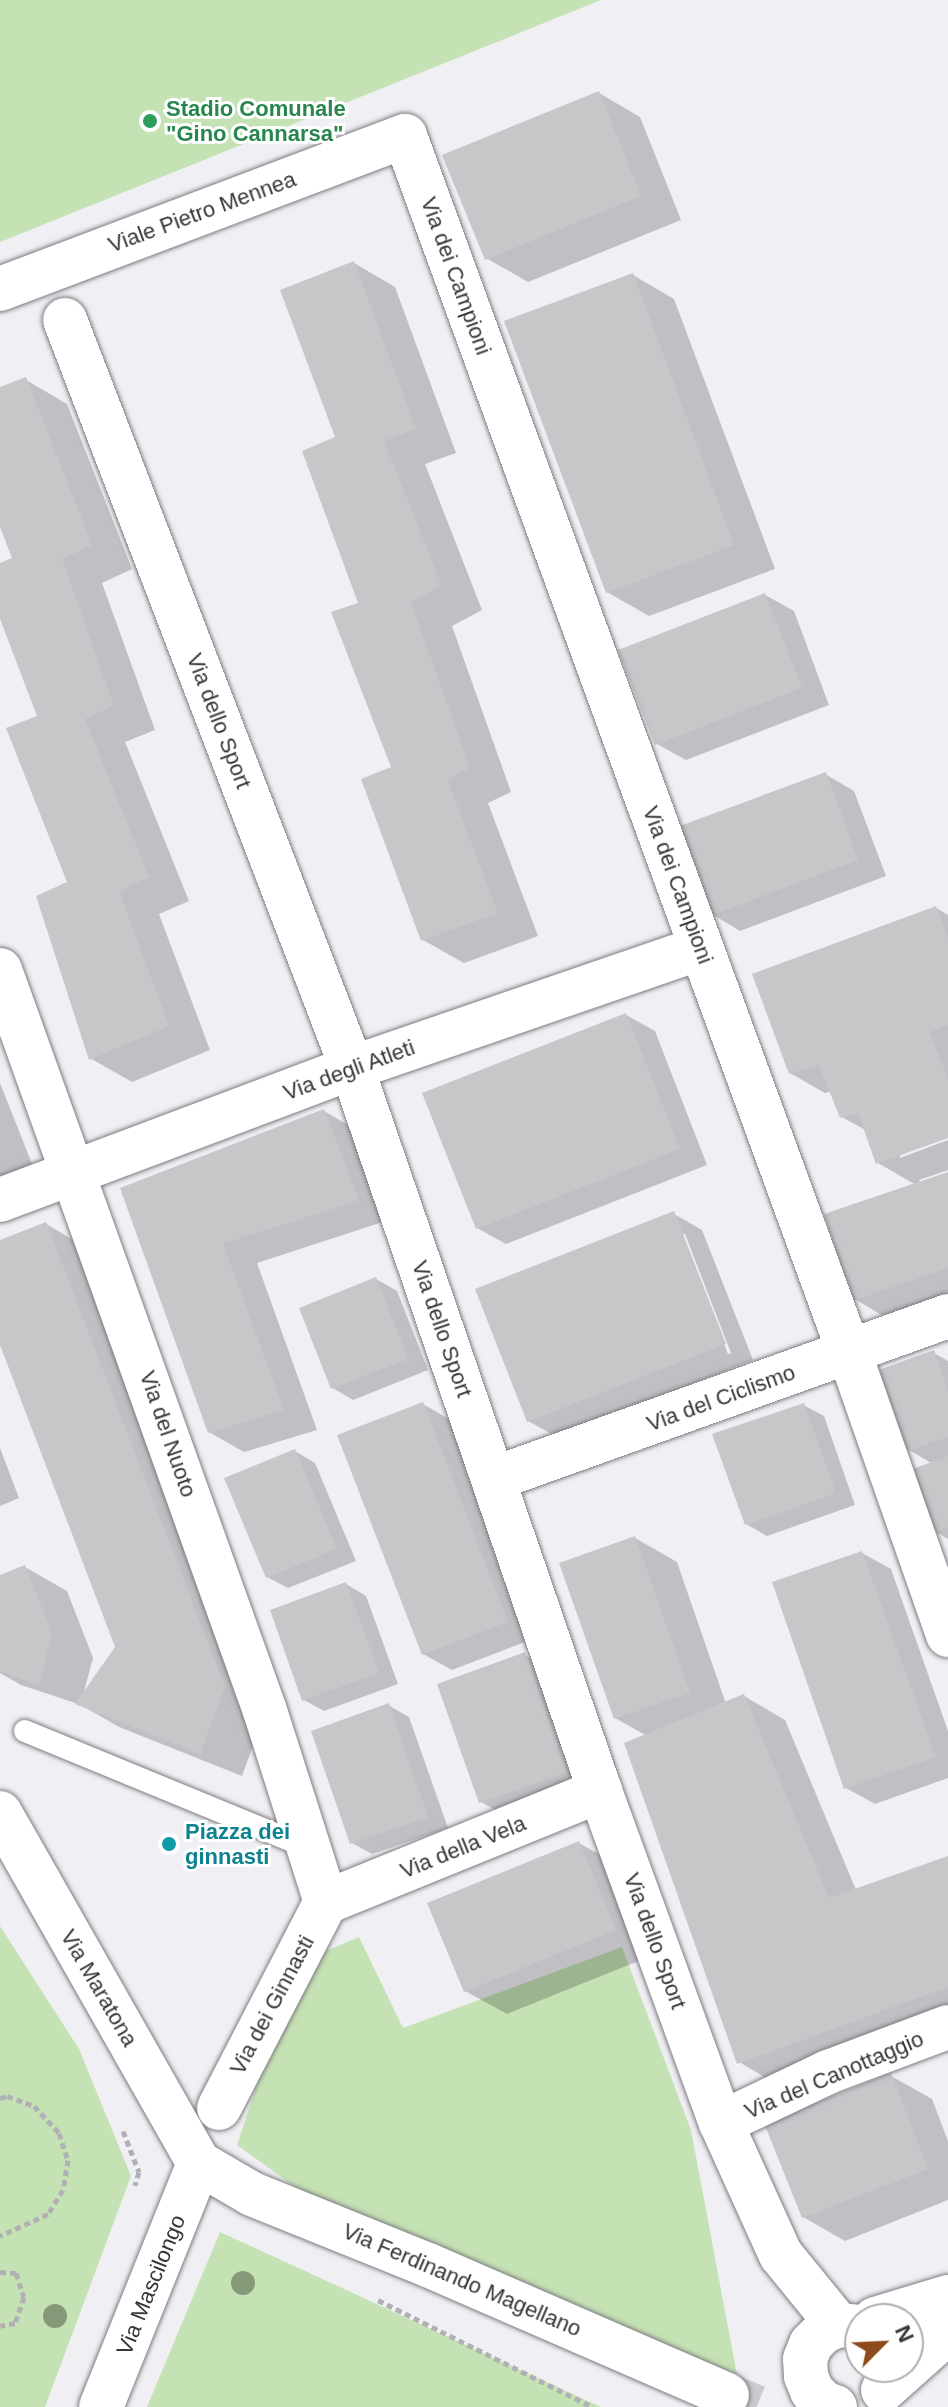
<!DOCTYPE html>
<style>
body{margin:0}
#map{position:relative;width:948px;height:2407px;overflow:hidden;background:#f0eff4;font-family:Helvetica,sans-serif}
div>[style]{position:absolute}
.green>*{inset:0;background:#c5e2b4}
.shadow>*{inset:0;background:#0003}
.building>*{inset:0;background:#c9c6ca}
.tertiary-tunnel>*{height:44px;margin-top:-22px;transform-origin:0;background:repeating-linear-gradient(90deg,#cbcace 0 44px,transparent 0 66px)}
.path>*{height:5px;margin-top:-2.5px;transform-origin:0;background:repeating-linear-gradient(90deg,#b1b1b5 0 6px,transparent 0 10px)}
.roads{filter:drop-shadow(0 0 2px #7d7c81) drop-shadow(0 0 2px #7d7c81)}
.service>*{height:22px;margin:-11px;padding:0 11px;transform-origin:11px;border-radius:11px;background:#fff}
.minor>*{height:44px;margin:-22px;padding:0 22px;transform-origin:22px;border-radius:22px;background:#fff}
.tertiary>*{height:44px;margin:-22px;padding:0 22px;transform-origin:22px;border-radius:22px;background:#fff}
.trees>*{width:24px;height:24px;margin:-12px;border-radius:50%;background:#859877}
.dots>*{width:22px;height:22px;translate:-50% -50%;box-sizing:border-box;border:4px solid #fff;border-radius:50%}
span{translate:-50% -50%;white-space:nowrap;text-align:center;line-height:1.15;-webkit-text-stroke:6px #fff;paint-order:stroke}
.leisure-label{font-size:22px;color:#27864d;font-weight:700}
.left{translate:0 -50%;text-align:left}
.street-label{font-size:22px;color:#363638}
.culture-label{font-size:22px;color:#0d838f;font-weight:700}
.north{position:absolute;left:844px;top:2303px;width:80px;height:80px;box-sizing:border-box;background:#fff;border:2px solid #afafaf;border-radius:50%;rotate:66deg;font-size:22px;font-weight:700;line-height:32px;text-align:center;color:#363638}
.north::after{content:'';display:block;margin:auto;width:28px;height:36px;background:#8d4a1a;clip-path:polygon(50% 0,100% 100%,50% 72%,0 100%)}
</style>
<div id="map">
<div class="green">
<i style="clip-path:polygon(0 0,601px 0,0 242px)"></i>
<i style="clip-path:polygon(0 1926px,79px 2049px,131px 2176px,45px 2407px,0 2407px)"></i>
<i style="clip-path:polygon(359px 1937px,403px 2028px,622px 1947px,691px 2130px,737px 2375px,299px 2190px,237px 2145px,297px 1963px)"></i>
<i style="clip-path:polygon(220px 2232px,601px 2407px,147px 2407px)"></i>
</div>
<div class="shadow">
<i style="clip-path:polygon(599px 93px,640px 117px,681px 220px,528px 282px,486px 258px)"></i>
<i style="clip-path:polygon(354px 263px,395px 287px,456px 453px,425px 464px,482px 610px,452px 626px,511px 792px,488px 803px,538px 936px,464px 963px,423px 940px,394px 768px,360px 604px,338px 438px)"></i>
<i style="clip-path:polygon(633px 275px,674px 299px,775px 569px,649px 616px,607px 592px)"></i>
<i style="clip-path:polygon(26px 380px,67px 404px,132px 569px,102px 583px,155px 730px,125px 742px,189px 901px,159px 914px,210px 1050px,132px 1082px,90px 1058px,69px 883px,39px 717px,0 614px,0 565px,14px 559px,0 521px,0 389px)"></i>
<i style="clip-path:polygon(765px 595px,794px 611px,829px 705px,686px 760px,657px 744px)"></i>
<i style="clip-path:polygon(825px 774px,854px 791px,886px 876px,740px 931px,712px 914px)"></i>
<i style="clip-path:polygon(936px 908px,948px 915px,948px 1136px,900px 1153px,900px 1158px,948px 1140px,948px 1170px,919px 1180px,921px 1184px,948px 1174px,948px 1294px,883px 1316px,855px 1299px,916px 1185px,878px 1163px,867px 1131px,842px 1117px,832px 1091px,825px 1093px,790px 1073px)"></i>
<i style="clip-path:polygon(626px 1015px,655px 1031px,707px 1165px,506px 1244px,477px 1228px)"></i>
<i style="clip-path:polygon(0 1083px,32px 1164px,0 1177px)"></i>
<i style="clip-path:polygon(324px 1111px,358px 1131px,392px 1219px,257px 1263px,317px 1430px,244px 1452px,209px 1432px,122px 1189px)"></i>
<i style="clip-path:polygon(evenodd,674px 1214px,702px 1230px,753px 1360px,557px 1437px,528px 1421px,674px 1214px,681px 1234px,685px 1234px,731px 1353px,728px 1354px,681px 1234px)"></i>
<i style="clip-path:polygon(46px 1224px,87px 1248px,266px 1711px,242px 1776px,119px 1727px,81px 1705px,21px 1685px,0 1673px,0 1578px,25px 1567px,67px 1591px,93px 1658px,83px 1695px,118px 1647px,0 1339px,0 1242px)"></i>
<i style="clip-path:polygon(376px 1279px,397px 1291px,428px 1370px,353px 1400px,333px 1388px)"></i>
<i style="clip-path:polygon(934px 1353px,948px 1361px,948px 1539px,936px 1532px,933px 1464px,909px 1450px)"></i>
<i style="clip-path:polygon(423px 1404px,452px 1421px,535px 1638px,452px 1670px,423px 1654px)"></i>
<i style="clip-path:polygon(803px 1405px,824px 1416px,855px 1505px,767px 1536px,746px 1524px)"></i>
<i style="clip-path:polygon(0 1448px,19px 1498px,0 1506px)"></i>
<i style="clip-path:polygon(295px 1451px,315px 1463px,356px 1561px,288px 1588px,267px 1577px)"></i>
<i style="clip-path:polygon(635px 1538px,677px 1562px,726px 1704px,744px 1696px,785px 1720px,856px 1890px,948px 1858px,948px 2025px,780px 2086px,739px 2062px,647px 1736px,615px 1718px)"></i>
<i style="clip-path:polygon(862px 1553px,891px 1569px,948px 1731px,948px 1778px,875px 1804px,846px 1788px)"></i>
<i style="clip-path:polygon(346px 1584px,366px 1596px,398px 1684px,324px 1711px,304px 1700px)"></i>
<i style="clip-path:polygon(525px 1655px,553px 1671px,595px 1788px,510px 1818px,481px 1802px)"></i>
<i style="clip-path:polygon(388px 1705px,409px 1717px,448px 1828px,372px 1854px,352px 1843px)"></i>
<i style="clip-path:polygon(579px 1843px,621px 1867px,656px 1954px,507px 2014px,465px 1991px)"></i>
<i style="clip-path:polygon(891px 2076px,932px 2099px,948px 2141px,948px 2200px,845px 2241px,803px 2217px)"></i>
</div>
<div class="building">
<i style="clip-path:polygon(599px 91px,641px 196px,485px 260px,442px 155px)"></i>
<i style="clip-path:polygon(354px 261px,416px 429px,384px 441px,442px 586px,411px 602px,470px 768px,447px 779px,498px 913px,421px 941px,361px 779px,391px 767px,331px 612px,358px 603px,302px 451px,335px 437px,280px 290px)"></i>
<i style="clip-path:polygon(633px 273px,734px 545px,606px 593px,504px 321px)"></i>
<i style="clip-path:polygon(26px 377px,92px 545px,62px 559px,114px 706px,85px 719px,149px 877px,119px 891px,169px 1026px,89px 1060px,36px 896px,67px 882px,6px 728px,37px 716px,0 619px,0 563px,12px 558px,0 527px,0 387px)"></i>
<i style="clip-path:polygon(765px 593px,802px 688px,655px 745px,618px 650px)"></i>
<i style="clip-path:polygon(826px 772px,858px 860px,710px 916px,677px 827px)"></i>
<i style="clip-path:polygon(936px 906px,948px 938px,948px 1025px,929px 1032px,948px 1078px,948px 1138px,876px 1164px,858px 1113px,840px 1118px,819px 1065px,789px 1074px,752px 974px)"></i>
<i style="clip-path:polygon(626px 1013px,680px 1149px,476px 1229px,422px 1093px)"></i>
<i style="clip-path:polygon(324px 1109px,359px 1200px,223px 1244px,284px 1410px,208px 1433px,120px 1188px)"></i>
<i style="clip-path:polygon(948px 1172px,948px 1268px,853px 1301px,824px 1214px)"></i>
<i style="clip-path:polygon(674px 1211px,726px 1344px,527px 1422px,475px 1289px)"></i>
<i style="clip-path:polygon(46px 1222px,225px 1687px,200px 1754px,75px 1704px,115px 1647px,0 1345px,0 1240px)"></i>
<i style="clip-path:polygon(376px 1277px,408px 1359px,331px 1389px,299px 1308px)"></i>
<i style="clip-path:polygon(934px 1350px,948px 1390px,948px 1437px,907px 1451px,879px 1370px)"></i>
<i style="clip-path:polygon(423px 1402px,508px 1622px,422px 1655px,337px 1435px)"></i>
<i style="clip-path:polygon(804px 1403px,836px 1493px,745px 1525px,712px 1434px)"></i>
<i style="clip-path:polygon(295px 1449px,337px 1549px,266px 1578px,224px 1478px)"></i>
<i style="clip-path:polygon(948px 1456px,948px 1527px,934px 1533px,910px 1470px)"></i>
<i style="clip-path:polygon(635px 1536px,690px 1693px,614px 1719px,559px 1563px)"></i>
<i style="clip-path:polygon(862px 1551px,936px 1757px,844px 1789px,772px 1582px)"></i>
<i style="clip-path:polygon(25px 1565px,52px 1633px,39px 1686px,0 1671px,0 1575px)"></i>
<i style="clip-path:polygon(346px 1582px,379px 1673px,302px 1701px,270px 1610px)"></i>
<i style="clip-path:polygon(525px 1652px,567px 1772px,479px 1803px,437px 1684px)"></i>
<i style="clip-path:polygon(744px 1694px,829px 1898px,948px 1856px,948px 1987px,737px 2064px,624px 1743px)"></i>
<i style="clip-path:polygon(389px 1703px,428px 1817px,350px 1844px,311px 1731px)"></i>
<i style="clip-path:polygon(579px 1841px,616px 1930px,464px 1992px,427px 1903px)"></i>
<i style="clip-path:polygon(891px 2073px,928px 2169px,802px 2218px,764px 2123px)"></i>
</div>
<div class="tertiary-tunnel">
<i style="left:727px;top:2395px;width:32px;rotate:22deg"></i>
</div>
<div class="path">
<i style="left:0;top:2098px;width:7px;rotate:-16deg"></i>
<i style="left:7px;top:2096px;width:29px;rotate:20deg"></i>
<i style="left:34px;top:2106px;width:37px;rotate:47deg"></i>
<i style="left:59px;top:2133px;width:28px;rotate:72deg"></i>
<i style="left:68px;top:2160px;width:30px;rotate:99deg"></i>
<i style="left:63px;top:2190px;width:28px;rotate:122deg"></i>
<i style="left:48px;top:2214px;width:53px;rotate:155.4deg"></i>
<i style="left:123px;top:2131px;width:44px;rotate:68.7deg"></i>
<i style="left:139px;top:2172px;width:14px;rotate:107deg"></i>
<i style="left:0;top:2272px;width:16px;rotate:4deg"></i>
<i style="left:16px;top:2273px;width:25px;rotate:72deg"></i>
<i style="left:24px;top:2297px;width:28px;rotate:109deg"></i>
<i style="left:15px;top:2323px;width:15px;rotate:169deg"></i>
<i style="left:378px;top:2300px;width:240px;rotate:26.5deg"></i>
</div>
<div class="roads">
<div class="service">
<i style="left:25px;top:1731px;width:307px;rotate:22.4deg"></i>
</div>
<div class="minor">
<i style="left:0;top:289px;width:433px;rotate:-20.7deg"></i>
<i style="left:405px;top:136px;width:1295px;rotate:69.94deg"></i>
<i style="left:849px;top:1352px;width:300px;rotate:70.7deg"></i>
<i style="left:65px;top:320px;width:801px;rotate:69.01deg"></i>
<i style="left:352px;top:1068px;width:764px;rotate:71.07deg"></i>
<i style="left:600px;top:1791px;width:353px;rotate:70deg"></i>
<i style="left:721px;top:2123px;width:145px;rotate:65.6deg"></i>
<i style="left:781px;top:2255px;width:90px;rotate:50.8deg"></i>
<i style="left:0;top:970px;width:787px;rotate:70.32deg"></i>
<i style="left:265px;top:1711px;width:201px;rotate:72.3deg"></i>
<i style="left:0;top:1200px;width:376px;rotate:-20.6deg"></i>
<i style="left:352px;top:1068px;width:369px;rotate:-19deg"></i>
<i style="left:493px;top:1479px;width:483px;rotate:-19.7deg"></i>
<i style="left:326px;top:1902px;width:296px;rotate:-22.1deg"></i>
<i style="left:219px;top:2108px;width:232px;rotate:-62.6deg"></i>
<i style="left:721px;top:2123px;width:119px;rotate:-25.5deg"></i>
<i style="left:828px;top:2072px;width:128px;rotate:-20.6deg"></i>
<i style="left:875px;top:2319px;width:76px;rotate:-16.8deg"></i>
<i style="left:883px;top:2390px;width:87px;rotate:-41.7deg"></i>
<i style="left:101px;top:2407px;width:263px;rotate:-68.1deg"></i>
<i style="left:835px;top:2407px;width:12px;rotate:-160deg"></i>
<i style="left:824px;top:2403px;width:17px;rotate:-135deg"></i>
<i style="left:812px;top:2391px;width:16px;rotate:-112deg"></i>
<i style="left:806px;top:2376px;width:17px;rotate:-93deg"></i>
<i style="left:805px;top:2359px;width:16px;rotate:-68deg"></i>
<i style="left:811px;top:2344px;width:17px;rotate:-45deg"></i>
<i style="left:823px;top:2332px;width:17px;rotate:-25deg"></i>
<i style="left:838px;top:2325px;width:22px;rotate:5deg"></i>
</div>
<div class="tertiary">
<i style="left:0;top:1813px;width:403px;rotate:60.4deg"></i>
<i style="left:199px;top:2163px;width:61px;rotate:30.3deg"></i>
<i style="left:252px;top:2194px;width:190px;rotate:22deg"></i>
<i style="left:428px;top:2265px;width:326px;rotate:23.5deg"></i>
</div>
</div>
<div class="trees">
<i style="left:243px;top:2283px"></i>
<i style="left:55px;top:2316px"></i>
</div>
<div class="dots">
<i style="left:150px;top:121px;background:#2e9e5b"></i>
<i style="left:169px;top:1844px;background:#0f9aa8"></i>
</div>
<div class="leisure-label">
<span class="left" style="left:166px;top:121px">Stadio Comunale<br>"Gino Cannarsa"</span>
</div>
<div class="street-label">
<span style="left:202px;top:212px;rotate:-20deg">Viale Pietro Mennea</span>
<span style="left:456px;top:276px;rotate:70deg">Via dei Campioni</span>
<span style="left:219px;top:721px;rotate:69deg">Via dello Sport</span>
<span style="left:678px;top:885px;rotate:70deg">Via dei Campioni</span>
<span style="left:349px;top:1070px;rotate:-20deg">Via degli Atleti</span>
<span style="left:442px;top:1329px;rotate:71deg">Via dello Sport</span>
<span style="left:721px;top:1398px;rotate:-20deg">Via del Ciclismo</span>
<span style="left:168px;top:1434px;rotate:71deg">Via del Nuoto</span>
<span style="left:463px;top:1847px;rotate:-22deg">Via della Vela</span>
<span style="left:655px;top:1941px;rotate:70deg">Via dello Sport</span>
<span style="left:99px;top:1988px;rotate:60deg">Via Maratona</span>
<span style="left:272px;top:2005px;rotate:-62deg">Via dei Ginnasti</span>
<span style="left:834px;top:2075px;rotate:-23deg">Via del Canottaggio</span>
<span style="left:462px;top:2280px;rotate:23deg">Via Ferdinando Magellano</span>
<span style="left:151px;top:2285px;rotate:-68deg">Via Mascilongo</span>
</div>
<div class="culture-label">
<span class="left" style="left:185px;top:1844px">Piazza dei<br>ginnasti</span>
</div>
<div class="north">N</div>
</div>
